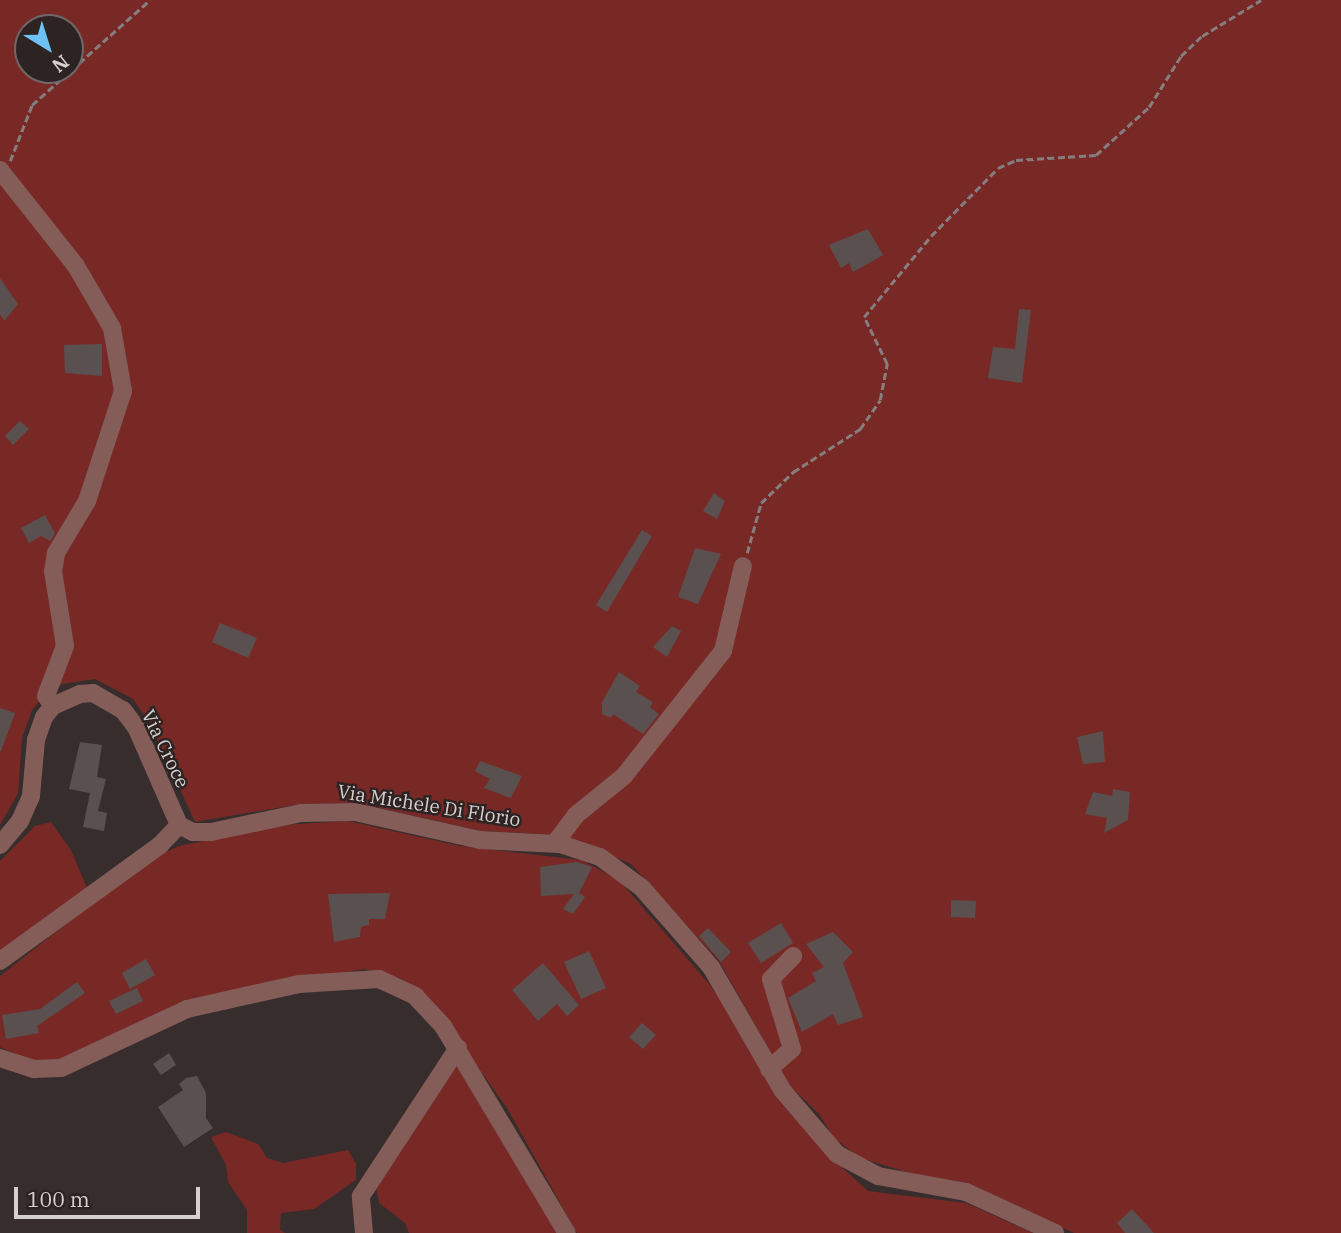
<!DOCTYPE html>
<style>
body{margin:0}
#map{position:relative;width:1341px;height:1233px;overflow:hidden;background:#362d2c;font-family:"IBM Plex Serif",serif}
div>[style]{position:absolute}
.green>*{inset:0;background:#782926}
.building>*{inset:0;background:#5a504f}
.path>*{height:2.5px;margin-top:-1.25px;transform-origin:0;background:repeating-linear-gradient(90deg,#867e7e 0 7px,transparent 0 10.5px)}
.minor>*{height:18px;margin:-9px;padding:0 9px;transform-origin:9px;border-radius:9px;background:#845d59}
span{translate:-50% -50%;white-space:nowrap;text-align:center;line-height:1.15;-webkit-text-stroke:5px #2c2322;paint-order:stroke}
.street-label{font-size:19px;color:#d6d0d0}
.north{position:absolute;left:14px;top:14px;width:70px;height:70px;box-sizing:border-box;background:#2c2322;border:2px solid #706868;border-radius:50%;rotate:142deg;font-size:19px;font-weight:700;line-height:28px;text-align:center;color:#d6d0d0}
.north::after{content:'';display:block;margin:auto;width:24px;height:32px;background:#6ec2f3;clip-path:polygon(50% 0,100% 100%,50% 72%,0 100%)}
.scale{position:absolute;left:14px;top:1187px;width:186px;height:32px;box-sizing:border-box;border:4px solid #d6d0d0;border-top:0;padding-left:9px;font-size:21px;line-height:24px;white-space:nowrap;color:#d6d0d0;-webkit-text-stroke:5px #2c2322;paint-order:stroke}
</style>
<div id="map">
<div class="green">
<i style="clip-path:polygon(evenodd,0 0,1341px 0,1341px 1233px,1074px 1233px,968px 1183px,916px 1175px,861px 1158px,835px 1139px,819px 1114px,790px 1086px,719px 961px,631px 864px,562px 835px,482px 831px,357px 803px,300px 804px,195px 822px,148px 720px,133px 699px,95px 679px,62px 684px,44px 695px,32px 710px,22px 738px,18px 793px,0 825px,0 0,28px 28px,70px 28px,70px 70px,28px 70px,28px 28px)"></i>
<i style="clip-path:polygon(348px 821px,460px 846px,581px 860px,619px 880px,710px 985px,824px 1151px,868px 1191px,966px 1203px,1033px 1233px,577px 1233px,507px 1108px,428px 997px,400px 978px,365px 969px,201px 997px,152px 1016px,67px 1060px,36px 1063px,0 1047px,0 976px,146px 861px,179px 846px,281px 825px)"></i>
<i style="clip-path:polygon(51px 822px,71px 850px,87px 888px,0 953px,0 861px,35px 826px)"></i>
<i style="clip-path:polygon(453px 1052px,559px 1233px,409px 1233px,405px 1223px,379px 1203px,373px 1170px)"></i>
<i style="clip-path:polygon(226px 1132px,258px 1144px,267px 1158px,283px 1163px,348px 1150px,356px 1164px,356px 1180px,314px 1209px,281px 1213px,280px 1229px,285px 1233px,247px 1233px,247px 1210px,228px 1182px,226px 1165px,211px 1137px)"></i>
</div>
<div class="building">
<i style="clip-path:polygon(868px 229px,883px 255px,853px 272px,849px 263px,841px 268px,829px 245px)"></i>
<i style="clip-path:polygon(0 278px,18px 304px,4px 321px,0 314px)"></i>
<i style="clip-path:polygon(1019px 309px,1031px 310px,1022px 383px,988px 378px,993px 347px,1015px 349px)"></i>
<i style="clip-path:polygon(102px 344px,102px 376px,65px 373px,64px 345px)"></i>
<i style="clip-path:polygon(20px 421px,29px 429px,13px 445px,5px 436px)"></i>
<i style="clip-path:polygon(714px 493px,725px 501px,717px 519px,703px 511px)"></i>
<i style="clip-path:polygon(45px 515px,55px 533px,50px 541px,41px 536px,29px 543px,21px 528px)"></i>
<i style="clip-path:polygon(642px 530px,652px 536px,607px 612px,596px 605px)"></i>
<i style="clip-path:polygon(695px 548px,721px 554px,698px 604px,678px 597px)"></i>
<i style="clip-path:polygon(220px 623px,257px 638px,248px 658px,212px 642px)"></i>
<i style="clip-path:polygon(672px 626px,681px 631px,667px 657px,653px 647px)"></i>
<i style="clip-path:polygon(619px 672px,640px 686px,636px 692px,653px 702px,650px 707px,659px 714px,643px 734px,613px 714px,611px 718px,602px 714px,602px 702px)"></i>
<i style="clip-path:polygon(0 708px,15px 713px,1px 751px,0 751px)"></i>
<i style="clip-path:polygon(1103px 731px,1105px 762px,1083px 764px,1077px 737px)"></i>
<i style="clip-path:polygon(80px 742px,102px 745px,97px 777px,106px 779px,98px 811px,107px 813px,104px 831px,83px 827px,90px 793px,69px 789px)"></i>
<i style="clip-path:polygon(480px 761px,522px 776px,511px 798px,484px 788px,490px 779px,475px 771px)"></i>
<i style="clip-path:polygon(1113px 789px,1130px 792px,1128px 820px,1104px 833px,1107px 818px,1085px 814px,1093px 792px,1112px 796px)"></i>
<i style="clip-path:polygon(577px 862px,592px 867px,579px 893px,585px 897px,573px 914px,563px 909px,574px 894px,541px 896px,540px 867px)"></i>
<i style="clip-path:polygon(390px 893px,385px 919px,369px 919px,369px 925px,361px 927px,360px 937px,334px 942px,328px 894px)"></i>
<i style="clip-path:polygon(951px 900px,976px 901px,975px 918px,951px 917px)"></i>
<i style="clip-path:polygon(781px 923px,793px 943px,761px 963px,748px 943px)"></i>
<i style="clip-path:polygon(708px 928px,731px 952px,721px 962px,699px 936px)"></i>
<i style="clip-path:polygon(833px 932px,853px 952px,843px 963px,863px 1017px,838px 1025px,833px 1014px,802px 1032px,788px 998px,816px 981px,812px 973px,824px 967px,806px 944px)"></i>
<i style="clip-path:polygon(589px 951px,606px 988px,581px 999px,564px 962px)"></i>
<i style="clip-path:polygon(146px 959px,155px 975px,130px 989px,122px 973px)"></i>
<i style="clip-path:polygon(543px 963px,579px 1005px,567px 1016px,557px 1004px,538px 1021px,512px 990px)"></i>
<i style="clip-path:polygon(77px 982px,85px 993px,37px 1026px,39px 1033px,6px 1039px,2px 1015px,40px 1009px)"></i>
<i style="clip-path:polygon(137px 988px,143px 1001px,116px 1014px,109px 1001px)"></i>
<i style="clip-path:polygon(642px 1023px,656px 1035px,643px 1049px,629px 1037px)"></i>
<i style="clip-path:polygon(169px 1053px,176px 1065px,161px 1075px,153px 1064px)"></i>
<i style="clip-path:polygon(197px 1076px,206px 1093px,206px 1118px,213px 1128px,184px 1147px,158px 1107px,183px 1090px,179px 1084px,186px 1078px)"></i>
<i style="clip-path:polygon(1132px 1209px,1154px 1233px,1125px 1233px,1117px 1223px)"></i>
</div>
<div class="path">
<i style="left:10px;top:161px;width:60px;rotate:-68.6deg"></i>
<i style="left:32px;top:105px;width:158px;rotate:-41.7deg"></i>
<i style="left:747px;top:553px;width:52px;rotate:-74.4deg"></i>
<i style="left:761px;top:503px;width:45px;rotate:-44.1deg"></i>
<i style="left:793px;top:472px;width:80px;rotate:-32.7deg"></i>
<i style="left:860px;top:429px;width:35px;rotate:-55deg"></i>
<i style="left:880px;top:400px;width:37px;rotate:-79deg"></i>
<i style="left:887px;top:364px;width:52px;rotate:-116.1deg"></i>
<i style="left:864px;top:317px;width:105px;rotate:-50.4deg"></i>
<i style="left:931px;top:236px;width:95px;rotate:-45.4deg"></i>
<i style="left:998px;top:168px;width:20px;rotate:-24deg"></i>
<i style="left:1016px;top:160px;width:80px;rotate:-3.6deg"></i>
<i style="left:1096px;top:155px;width:72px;rotate:-42.2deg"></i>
<i style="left:1149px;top:107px;width:60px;rotate:-57.9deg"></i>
<i style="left:1181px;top:56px;width:29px;rotate:-44deg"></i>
<i style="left:1202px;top:36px;width:69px;rotate:-31.4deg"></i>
</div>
<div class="minor">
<i style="left:0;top:170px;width:122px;rotate:51.6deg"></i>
<i style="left:76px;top:266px;width:72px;rotate:59.9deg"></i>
<i style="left:112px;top:328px;width:64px;rotate:80.1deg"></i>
<i style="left:123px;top:391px;width:116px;rotate:108.1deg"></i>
<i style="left:87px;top:501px;width:61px;rotate:120.8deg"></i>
<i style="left:56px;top:553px;width:18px;rotate:99deg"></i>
<i style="left:53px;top:571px;width:76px;rotate:80.9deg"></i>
<i style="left:65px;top:646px;width:53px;rotate:110.8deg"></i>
<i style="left:46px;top:696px;width:12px;rotate:55deg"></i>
<i style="left:179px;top:825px;width:16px;rotate:27deg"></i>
<i style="left:193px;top:832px;width:18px"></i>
<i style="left:211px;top:832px;width:92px;rotate:-11.9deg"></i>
<i style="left:301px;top:813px;width:54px;rotate:-1.1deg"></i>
<i style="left:355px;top:812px;width:128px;rotate:12.6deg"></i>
<i style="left:480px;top:840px;width:80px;rotate:2.9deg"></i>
<i style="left:560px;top:844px;width:42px;rotate:18deg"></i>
<i style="left:600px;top:857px;width:52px;rotate:36.4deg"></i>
<i style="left:642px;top:888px;width:105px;rotate:48.9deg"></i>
<i style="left:711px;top:967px;width:143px;rotate:59.9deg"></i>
<i style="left:783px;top:1091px;width:83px;rotate:49.4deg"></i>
<i style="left:837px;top:1154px;width:47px;rotate:28.2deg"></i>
<i style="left:878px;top:1176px;width:89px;rotate:10.3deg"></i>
<i style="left:966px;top:1192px;width:98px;rotate:24.7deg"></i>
<i style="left:555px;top:843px;width:35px;rotate:-53deg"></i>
<i style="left:576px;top:815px;width:62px;rotate:-39.1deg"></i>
<i style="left:624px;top:776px;width:159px;rotate:-51.6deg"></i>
<i style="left:723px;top:651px;width:87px;rotate:-76.8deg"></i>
<i style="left:0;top:845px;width:31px;rotate:-50deg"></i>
<i style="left:20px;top:821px;width:27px;rotate:-66deg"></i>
<i style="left:31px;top:796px;width:56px;rotate:-84.9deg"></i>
<i style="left:36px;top:740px;width:24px;rotate:-71deg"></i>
<i style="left:44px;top:717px;width:14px;rotate:-51deg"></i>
<i style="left:53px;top:706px;width:30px;rotate:-24deg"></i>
<i style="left:80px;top:694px;width:13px;rotate:-4deg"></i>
<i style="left:93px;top:693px;width:34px;rotate:30deg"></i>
<i style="left:123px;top:710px;width:21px;rotate:53deg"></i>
<i style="left:136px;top:727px;width:107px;rotate:66.3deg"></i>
<i style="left:0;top:961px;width:198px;rotate:-35.9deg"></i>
<i style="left:160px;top:845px;width:28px;rotate:-46deg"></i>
<i style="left:0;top:1058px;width:36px;rotate:18deg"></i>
<i style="left:34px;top:1069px;width:27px;rotate:-2deg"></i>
<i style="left:61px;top:1068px;width:139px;rotate:-25.1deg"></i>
<i style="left:187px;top:1009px;width:115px;rotate:-12.6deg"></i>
<i style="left:299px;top:984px;width:80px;rotate:-3.6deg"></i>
<i style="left:379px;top:979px;width:40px;rotate:25deg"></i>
<i style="left:415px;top:996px;width:41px;rotate:47deg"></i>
<i style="left:443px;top:1026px;width:241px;rotate:59.1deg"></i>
<i style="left:769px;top:1069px;width:30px;rotate:-41deg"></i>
<i style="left:792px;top:1049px;width:73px;rotate:-106.7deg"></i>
<i style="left:771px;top:979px;width:32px;rotate:-46deg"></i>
<i style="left:364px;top:1233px;width:37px;rotate:-95deg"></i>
<i style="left:361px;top:1196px;width:177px;rotate:-56.8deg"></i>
</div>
<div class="street-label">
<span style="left:165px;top:749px;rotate:64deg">Via Croce</span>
<span style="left:429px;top:806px;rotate:9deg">Via Michele Di Florio</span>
</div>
<div class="north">N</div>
<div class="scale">100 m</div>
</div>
